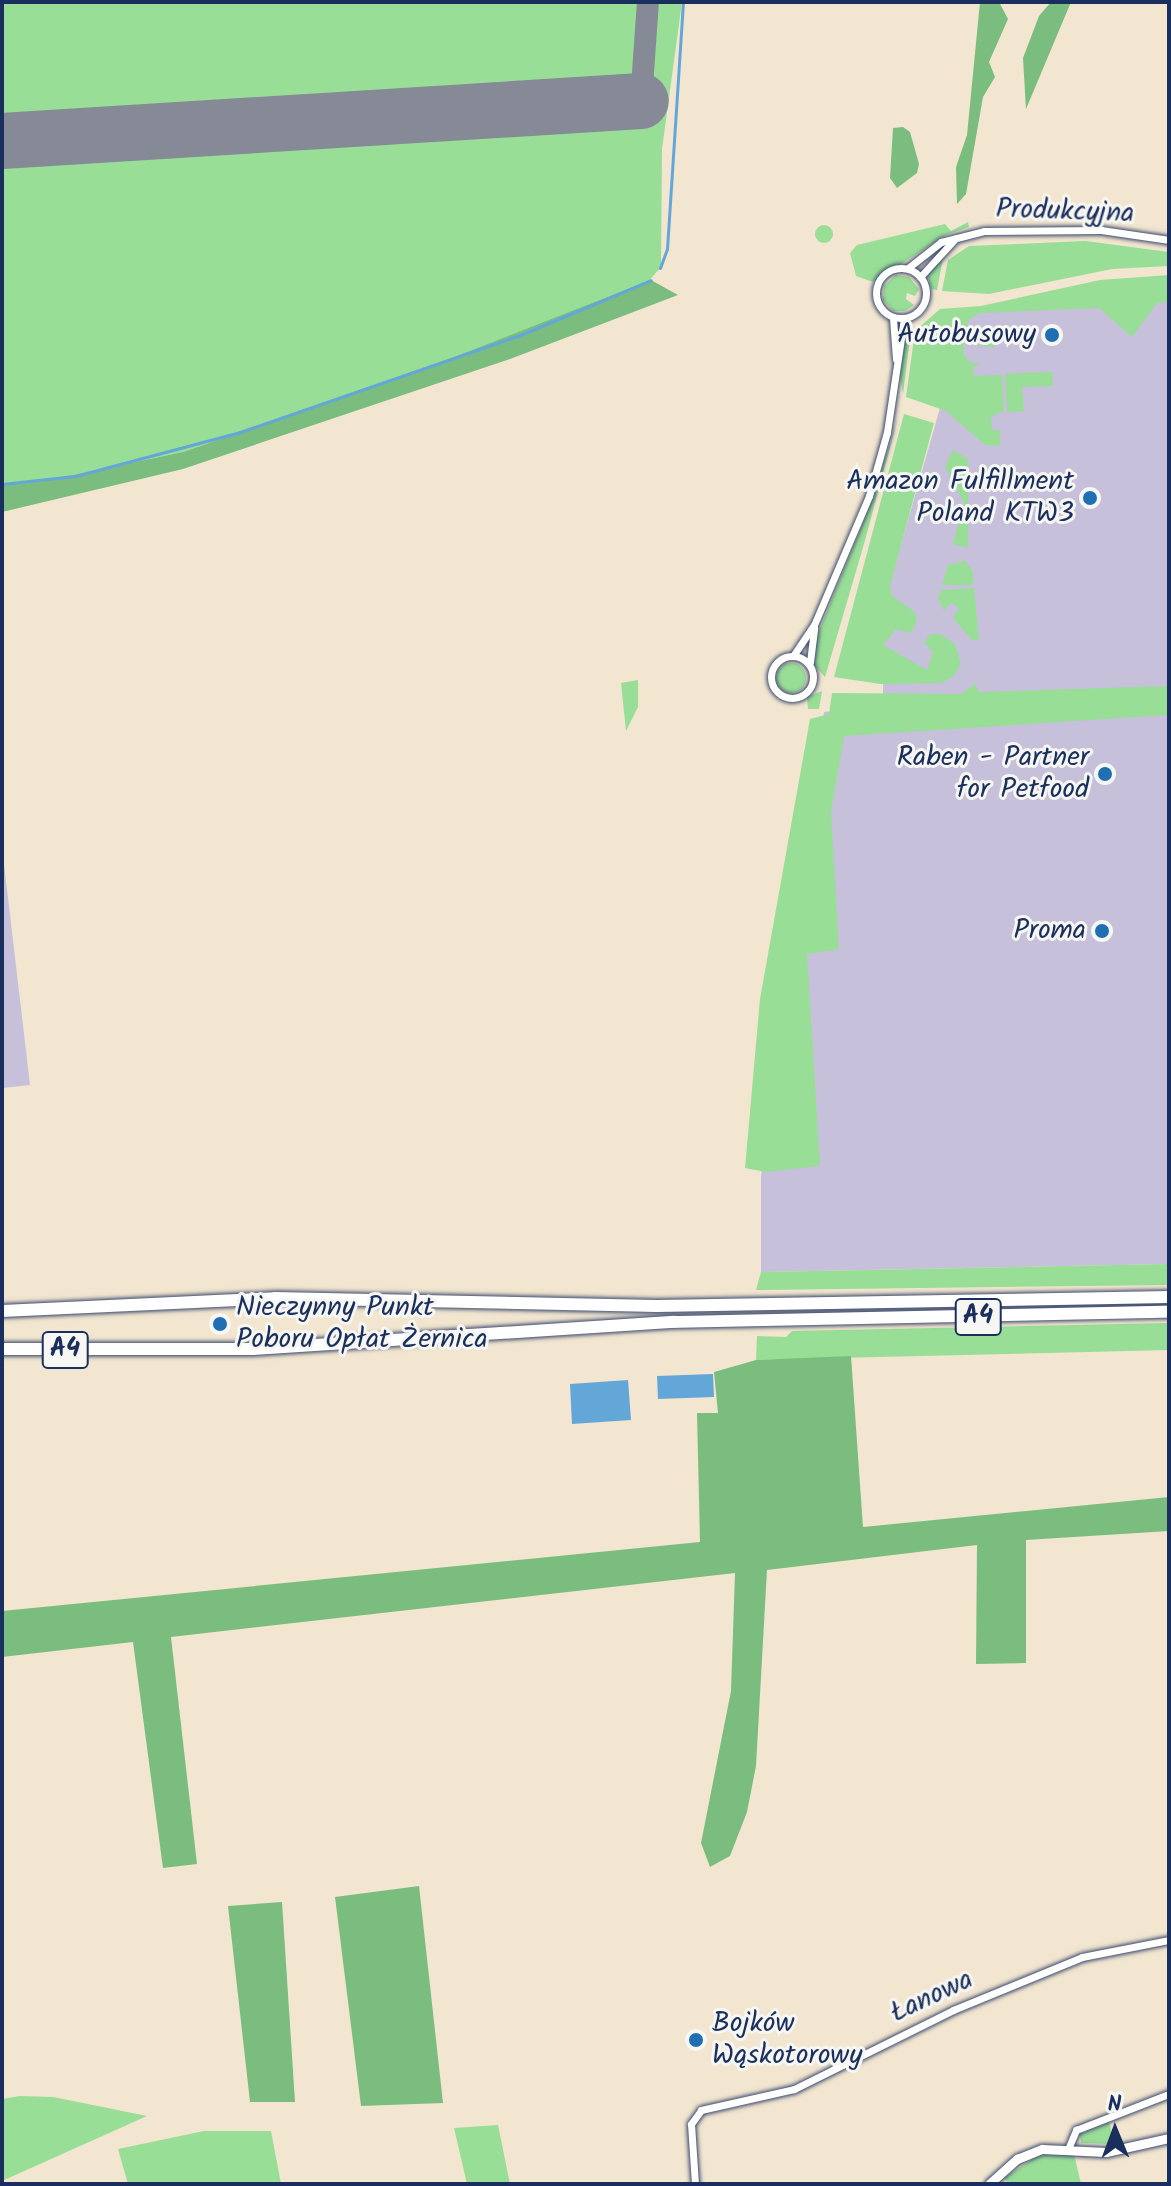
<!DOCTYPE html>
<meta charset="utf-8">
<style>
body{margin:0}
#map{position:relative;width:1171px;height:2186px;overflow:hidden;background:#f2e6d0;font-family:Kalam,sans-serif}
div>[style]{position:absolute}
.industrial>*{inset:0;background:#c6c0da}
.green>*{inset:0;background:#99de96}
.round{border-radius:50%}
.forest>*{inset:0;background:#7abd7f}
.water>*{inset:0;background:#63a6d8}
.stream>*{height:3px;margin:-1.5px;padding:0 1.5px;transform-origin:1.5px;border-radius:1.5px;background:#63a6d8}
.taxiway>*{height:22px;margin:-11px;padding:0 11px;transform-origin:11px;border-radius:11px;background:#868a97}
.runway>*{height:56px;margin:-28px;padding:0 28px;transform-origin:28px;border-radius:28px;background:#868a97}
.roads{filter:drop-shadow(0 0 2px #3b4a6f) drop-shadow(0 0 2px #3b4a6f)}
.minor>*{height:7px;margin:-3.5px;padding:0 3.5px;transform-origin:3.5px;border-radius:3.5px;background:#fff}
.minor>.ring{margin:-3.5px;padding:0;box-sizing:content-box;background:none;border:7px solid #fff;border-radius:50%}
.tertiary>*{height:9px;margin:-4.5px;padding:0 4.5px;transform-origin:4.5px;border-radius:4.5px;background:#fff}
.motorway>*{height:12px;margin:-6px;padding:0 6px;transform-origin:6px;border-radius:6px;background:#fff}
.dots>*{width:22px;height:22px;translate:-50% -50%;box-sizing:border-box;border:4px solid #f6f6f2;border-radius:50%}
span{translate:-50% -50%;white-space:nowrap;text-align:center;line-height:1.15;-webkit-text-stroke:6px #f6f6f2;paint-order:stroke}
.shield-label span{padding:2px 6px;background:#f6f6f2;border:2px solid;border-radius:6px;-webkit-text-stroke-width:0}
.shield-label{font-size:26px;color:#1b2f5e;font-weight:700}
.street-label{font-size:28px;color:#1b2f5e}
.poi-label{font-size:28px;color:#1b2f5e}
.right{translate:-100% -50%;text-align:right}
.left{translate:0 -50%;text-align:left}
.frame{position:absolute;inset:0;border:4px solid #1b2f5e;pointer-events:none}
.north{position:absolute;left:1075px;top:2090px;width:80px;height:80px;-webkit-text-stroke:6px #f6f6f2;paint-order:stroke;rotate:359deg;font-size:22px;font-weight:700;line-height:32px;text-align:center;color:#1b2f5e}
.north::after{content:'';display:block;margin:auto;width:28px;height:36px;background:#1b2f5e;clip-path:polygon(50% 0,100% 100%,50% 72%,0 100%)}
</style>
<div id="map">
<div class="industrial">
<i style="clip-path:polygon(1169px 298px,1169px 1264px,761px 1272px,761px 1176px,824px 712px,883px 704px,883px 671px,866px 667px,968px 310px)"></i>
<i style="clip-path:polygon(2px 847px,30px 1085px,2px 1088px)"></i>
</div>
<div class="green">
<i style="clip-path:polygon(2px 2px,682px 2px,662px 149px,661px 267px,647px 283px,426px 368px,183px 452px,44px 481px,2px 484px)"></i>
<i style="clip-path:polygon(968px 222px,969px 227px,946px 235px,873px 282px,856px 276px,850px 253px,857px 245px,945px 224px,951px 231px)"></i>
<i class="round" style="left:815px;top:225px;width:18px;height:18px"></i>
<i style="clip-path:polygon(1086px 241px,1169px 252px,1169px 266px,1112px 269px,989px 294px,942px 291px,948px 260px,969px 246px)"></i>
<i style="clip-path:polygon(955px 244px,943px 258px,937px 290px,931px 289px,927px 272px)"></i>
<i style="clip-path:polygon(896px 275px,909px 277px,919px 289px,915px 296px,907px 293px,906px 299px,914px 305px,905px 311px,893px 311px,883px 300px,884px 286px)"></i>
<i style="clip-path:polygon(1169px 275px,1169px 302px,1157px 303px,1132px 337px,1099px 308px,981px 313px,968px 320px,963px 352px,969px 362px,980px 364px,973px 367px,974px 376px,1002px 375px,1004px 411px,991px 416px,992px 430px,1000px 430px,1000px 446px,985px 445px,946px 411px,906px 397px,915px 331px,940px 309px,981px 306px,1100px 280px)"></i>
<i style="clip-path:polygon(983px 327px,996px 343px,994px 347px,984px 347px,984px 334px,977px 334px,979px 347px,972px 343px,972px 331px)"></i>
<i style="clip-path:polygon(904px 338px,910px 339px,903px 394px,900px 376px)"></i>
<i style="clip-path:polygon(1052px 372px,1053px 386px,1022px 387px,1024px 411px,1007px 412px,1005px 374px)"></i>
<i style="clip-path:polygon(904px 414px,934px 423px,890px 586px,892px 596px,915px 612px,917px 623px,910px 633px,896px 629px,883px 645px,927px 670px,933px 652px,924px 643px,930px 634px,941px 634px,955px 644px,961px 664px,953px 677px,940px 683px,880px 684px,834px 677px)"></i>
<i style="clip-path:polygon(898px 418px,864px 544px,825px 677px,811px 662px,813px 646px,868px 511px)"></i>
<i style="clip-path:polygon(953px 450px,968px 459px,968px 548px,953px 544px,964px 503px,945px 466px)"></i>
<i style="clip-path:polygon(965px 561px,973px 571px,973px 585px,942px 585px,948px 565px)"></i>
<i style="clip-path:polygon(974px 588px,979px 640px,972px 640px,953px 618px,959px 608px,951px 602px,944px 611px,938px 598px,941px 590px)"></i>
<i class="round" style="left:776px;top:663px;width:30px;height:30px"></i>
<i style="clip-path:polygon(638px 680px,638px 707px,626px 731px,621px 683px)"></i>
<i style="clip-path:polygon(975px 684px,979px 692px,1169px 686px,1169px 709px,1167px 715px,844px 736px,831px 812px,839px 949px,807px 954px,820px 1166px,765px 1172px,745px 1168px,760px 999px,810px 719px,829px 714px,832px 693px,961px 694px)"></i>
<i style="clip-path:polygon(822px 691px,819px 709px,808px 709px,807px 697px)"></i>
<i style="clip-path:polygon(1169px 1264px,1169px 1285px,756px 1290px,761px 1272px)"></i>
<i style="clip-path:polygon(1169px 1323px,1169px 1350px,756px 1360px,757px 1336px,786px 1337px,792px 1331px)"></i>
<i style="clip-path:polygon(20px 2096px,53px 2097px,147px 2116px,2px 2181px,2px 2099px)"></i>
<i style="clip-path:polygon(1109px 2122px,1115px 2144px,1081px 2143px,1080px 2134px)"></i>
<i style="clip-path:polygon(498px 2125px,510px 2184px,467px 2184px,454px 2128px)"></i>
<i style="clip-path:polygon(204px 2131px,271px 2131px,281px 2184px,128px 2184px,118px 2149px)"></i>
<i style="clip-path:polygon(1074px 2154px,1081px 2184px,1009px 2184px,1004px 2178px,1039px 2155px)"></i>
</div>
<div class="forest">
<i style="clip-path:polygon(980px 2px,999px 2px,1008px 19px,989px 62px,995px 77px,983px 97px,966px 194px,957px 204px,956px 167px,967px 135px)"></i>
<i style="clip-path:polygon(1051px 2px,1071px 2px,1026px 109px,1023px 58px,1039px 16px)"></i>
<i style="clip-path:polygon(903px 127px,910px 132px,919px 164px,917px 173px,897px 188px,890px 178px,893px 128px)"></i>
<i style="clip-path:polygon(651px 280px,678px 295px,510px 359px,183px 469px,2px 512px,2px 484px,44px 481px,183px 452px,426px 368px)"></i>
<i style="clip-path:polygon(851px 1356px,863px 1527px,1169px 1497px,1169px 1531px,1026px 1540px,1026px 1663px,976px 1664px,977px 1545px,767px 1570px,756px 1766px,747px 1812px,730px 1856px,710px 1867px,701px 1843px,731px 1691px,735px 1573px,171px 1637px,197px 1864px,163px 1868px,133px 1642px,2px 1657px,2px 1611px,700px 1542px,697px 1413px,718px 1413px,714px 1372px,756px 1360px)"></i>
<i style="clip-path:polygon(419px 1886px,443px 2103px,361px 2106px,335px 1897px)"></i>
<i style="clip-path:polygon(282px 1902px,295px 2102px,250px 2102px,228px 1906px)"></i>
</div>
<div class="water">
<i style="clip-path:polygon(713px 1374px,714px 1397px,658px 1399px,657px 1376px)"></i>
<i style="clip-path:polygon(628px 1380px,631px 1420px,572px 1424px,570px 1384px)"></i>
</div>
<div class="stream">
<i style="left:660px;top:268px;width:20px;rotate:-70deg"></i>
<i style="left:667px;top:249px;width:248px;rotate:-86.3deg"></i>
<i style="left:2px;top:484px;width:73px;rotate:-6.3deg"></i>
<i style="left:75px;top:476px;width:171px;rotate:-14.9deg"></i>
<i style="left:240px;top:432px;width:294px;rotate:-19.1deg"></i>
<i style="left:518px;top:336px;width:144px;rotate:-22.8deg"></i>
</div>
<div class="taxiway">
<i style="left:641px;top:101px;width:99px;rotate:-86deg"></i>
</div>
<div class="runway">
<i style="left:2px;top:141px;width:640px;rotate:-3.58deg"></i>
</div>
<div class="roads">
<div class="minor">
<i class="ring" style="left:876px;top:268px;width:43px;height:43px"></i>
<i style="left:908px;top:268px;width:42px;rotate:-38.2deg"></i>
<i style="left:941px;top:242px;width:44px;rotate:-14.3deg"></i>
<i style="left:984px;top:231px;width:117px;rotate:-0.5deg"></i>
<i style="left:1101px;top:230px;width:69px;rotate:8.4deg"></i>
<i style="left:920px;top:277px;width:52px;rotate:-47.4deg"></i>
<i style="left:893px;top:318px;width:41px;rotate:85.8deg"></i>
<i class="ring" style="left:771px;top:656px;width:35px;height:35px"></i>
<i style="left:793px;top:656px;width:37px;rotate:-56deg"></i>
<i style="left:814px;top:625px;width:140px;rotate:-66.9deg"></i>
<i style="left:869px;top:496px;width:66px;rotate:-74.3deg"></i>
<i style="left:887px;top:432px;width:115px;rotate:-81.5deg"></i>
<i style="left:810px;top:662px;width:34px;rotate:-83deg"></i>
<i style="left:1068px;top:2149px;width:21px;rotate:-67deg"></i>
<i style="left:1076px;top:2130px;width:100px;rotate:-21.2deg"></i>
<i style="left:695px;top:2184px;width:60px;rotate:-93.8deg"></i>
<i style="left:691px;top:2124px;width:17px;rotate:-54deg"></i>
<i style="left:701px;top:2110px;width:95px;rotate:-12.7deg"></i>
<i style="left:794px;top:2089px;width:178px;rotate:-26.4deg"></i>
<i style="left:953px;top:2010px;width:139px;rotate:-22.3deg"></i>
<i style="left:1082px;top:1957px;width:89px;rotate:-11.1deg"></i>
</div>
<div class="tertiary">
<i style="left:989px;top:2184px;width:38px;rotate:-42deg"></i>
<i style="left:1017px;top:2159px;width:27px;rotate:-22deg"></i>
<i style="left:1042px;top:2149px;width:64px;rotate:2.7deg"></i>
<i style="left:1106px;top:2152px;width:65px;rotate:-12.5deg"></i>
</div>
<div class="motorway">
<i style="left:2px;top:1311px;width:273px;rotate:-2.7deg"></i>
<i style="left:275px;top:1298px;width:382px;rotate:1.2deg"></i>
<i style="left:657px;top:1306px;width:512px;rotate:-1.01deg"></i>
<i style="left:2px;top:1349px;width:251px"></i>
<i style="left:253px;top:1349px;width:422px;rotate:-3.7deg"></i>
<i style="left:674px;top:1322px;width:495px;rotate:-1.2deg"></i>
</div>
</div>
<div class="dots">
<i style="left:1052px;top:335px;background:#1f6fb2"></i>
<i style="left:1090px;top:498px;background:#1f6fb2"></i>
<i style="left:1105px;top:774px;background:#1f6fb2"></i>
<i style="left:1102px;top:931px;background:#1f6fb2"></i>
<i style="left:220px;top:1324px;background:#1f6fb2"></i>
<i style="left:696px;top:2040px;background:#1f6fb2"></i>
</div>
<div class="shield-label">
<span style="left:978px;top:1317px">A4</span>
<span style="left:65px;top:1350px">A4</span>
</div>
<div class="street-label">
<span style="left:1065px;top:212px;rotate:2deg">Produkcyjna</span>
<span style="left:932px;top:1997px;rotate:-25deg">Łanowa</span>
</div>
<div class="poi-label">
<span class="right" style="left:1036px;top:335px">Autobusowy</span>
<span class="right" style="left:1074px;top:498px">Amazon Fulfillment<br>Poland KTW3</span>
<span class="right" style="left:1089px;top:774px">Raben - Partner<br>for Petfood</span>
<span class="right" style="left:1086px;top:931px">Proma</span>
<span class="left" style="left:236px;top:1324px">Nieczynny Punkt<br>Poboru Opłat Żernica</span>
<span class="left" style="left:712px;top:2040px">Bojków<br>Wąskotorowy</span>
</div>
<div class="frame"></div>
<div class="north">N</div>
</div>
